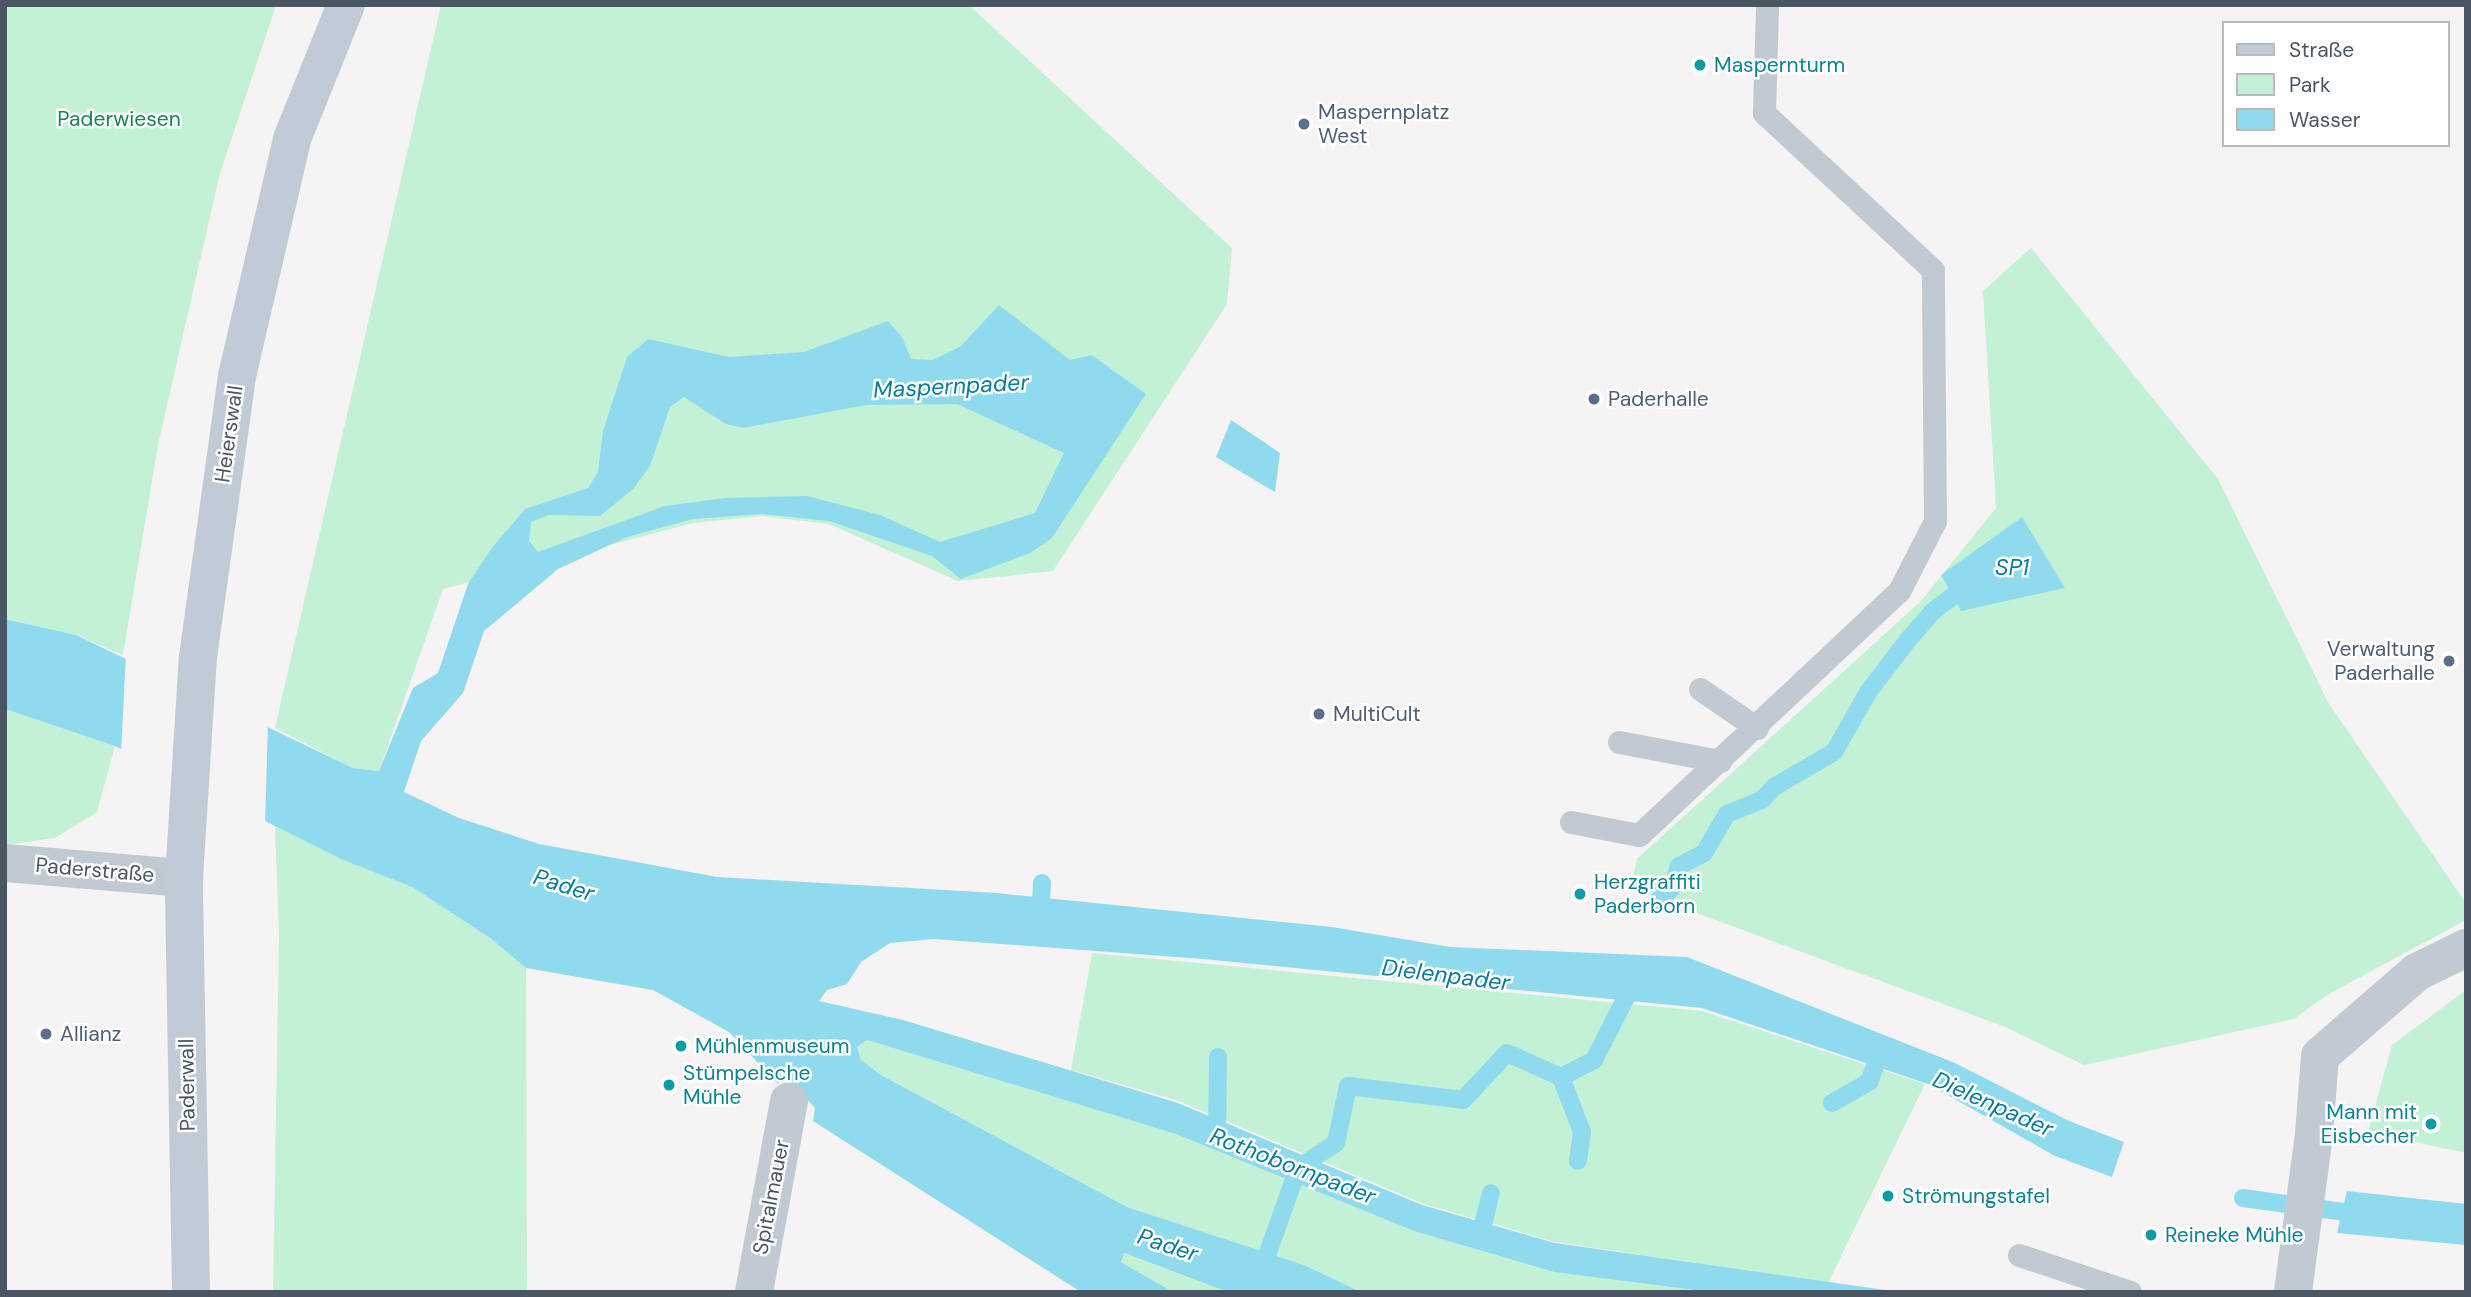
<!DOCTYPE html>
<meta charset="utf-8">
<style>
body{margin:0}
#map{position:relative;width:2471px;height:1297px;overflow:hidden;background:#f5f3f3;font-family:"DM Sans",sans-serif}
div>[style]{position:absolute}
.green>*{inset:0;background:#c3f1d5}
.water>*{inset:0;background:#90daee}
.pier>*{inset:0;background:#f5f3f3}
.stream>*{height:18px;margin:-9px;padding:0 9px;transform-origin:9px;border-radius:9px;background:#90daee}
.lane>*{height:23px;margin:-11.5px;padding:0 11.5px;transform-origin:11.5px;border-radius:11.5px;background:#c1cad2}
.street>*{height:38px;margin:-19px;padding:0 19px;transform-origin:19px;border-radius:19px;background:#c1cad2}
.secondary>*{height:38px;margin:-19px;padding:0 19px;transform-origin:19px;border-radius:19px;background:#c1cbd6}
.dots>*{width:19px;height:19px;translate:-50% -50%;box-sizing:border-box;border:4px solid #fff;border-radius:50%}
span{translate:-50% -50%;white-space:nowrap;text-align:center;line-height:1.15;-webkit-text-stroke:5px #fff;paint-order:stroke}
.culture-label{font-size:21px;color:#0d838f}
.left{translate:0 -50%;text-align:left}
.right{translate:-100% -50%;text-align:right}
.service-label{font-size:21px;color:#4e5e75}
.park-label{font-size:21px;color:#17864f}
.street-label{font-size:21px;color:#4a5661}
.water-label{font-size:23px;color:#0c7c9b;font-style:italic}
.frame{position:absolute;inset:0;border:7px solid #4a5661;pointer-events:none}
.legend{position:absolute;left:2222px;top:21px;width:228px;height:126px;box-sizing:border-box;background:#fff;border:2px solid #b7bbc0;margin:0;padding:9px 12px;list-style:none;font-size:21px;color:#4a5661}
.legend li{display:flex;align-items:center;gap:14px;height:35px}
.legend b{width:35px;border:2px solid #b7bbc0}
</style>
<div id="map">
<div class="green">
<i style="clip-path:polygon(5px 5px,276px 5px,220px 173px,158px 445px,123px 655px,76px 635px,5px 619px)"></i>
<i style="clip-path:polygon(441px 5px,969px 5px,1232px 248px,1227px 304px,1053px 571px,958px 581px,829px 524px,762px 516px,693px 523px,443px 589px,379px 771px,353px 768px,275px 728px)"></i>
<i style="clip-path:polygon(2031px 248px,2218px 479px,2329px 704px,2466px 903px,2466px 920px,2327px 995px,2294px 1019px,2084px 1065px,2003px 1026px,1631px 889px,1637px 859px,1921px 601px,1996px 508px,1983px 291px)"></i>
<i style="clip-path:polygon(5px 709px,115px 746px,97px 812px,55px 838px,5px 845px)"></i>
<i style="clip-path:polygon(275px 826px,412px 887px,490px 938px,526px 968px,527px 1292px,273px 1292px,279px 935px)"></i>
<i style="clip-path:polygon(1092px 953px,1702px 1011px,1925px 1084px,1828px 1283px,1555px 1242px,1424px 1204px,1176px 1100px,1071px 1070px)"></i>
<i style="clip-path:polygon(2466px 990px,2466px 1153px,2368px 1132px,2392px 1045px)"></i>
<i style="clip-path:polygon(867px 1040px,1176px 1134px,1414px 1231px,1554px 1272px,1710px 1292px,1361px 1292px,1304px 1265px,1127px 1207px,881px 1075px,861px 1060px,857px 1047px)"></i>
<i style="clip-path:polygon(1123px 1253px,1228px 1292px,1173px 1292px,1121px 1262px)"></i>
</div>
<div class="water">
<i style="clip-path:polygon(evenodd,999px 305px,1070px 360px,1092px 355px,1146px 394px,1052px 538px,1030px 553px,961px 579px,932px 556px,829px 521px,762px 514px,693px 519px,627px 537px,558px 569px,484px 631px,463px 693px,421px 741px,404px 792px,459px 818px,539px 844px,717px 877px,997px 893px,1332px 927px,1450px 947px,1687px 957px,1955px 1063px,2069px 1121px,2124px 1142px,2112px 1177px,2055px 1156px,1928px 1084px,1702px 1008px,1203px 959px,934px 939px,890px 943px,861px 962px,847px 984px,827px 990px,819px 1001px,903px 1020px,1178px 1103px,1422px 1205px,1555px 1243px,1899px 1292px,1710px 1292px,1554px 1272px,1414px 1231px,1176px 1134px,867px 1040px,857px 1047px,861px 1060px,881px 1075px,1127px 1207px,1304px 1265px,1361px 1292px,1228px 1292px,1124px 1253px,1121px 1262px,1173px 1292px,1081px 1292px,813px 1121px,815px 1108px,785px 1075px,778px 1084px,729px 1032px,653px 990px,526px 968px,490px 938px,412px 887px,341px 859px,115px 746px,5px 709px,5px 619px,76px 635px,353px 768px,379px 771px,413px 688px,438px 673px,468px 584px,491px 549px,525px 509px,588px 488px,598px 472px,603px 431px,627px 357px,648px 339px,729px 357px,804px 352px,888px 321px,902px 337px,911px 359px,933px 360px,961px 346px,999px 305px,684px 397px,726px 424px,743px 428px,866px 405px,957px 404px,1064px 453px,1035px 513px,940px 542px,880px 515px,807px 496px,725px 498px,665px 506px,538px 552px,529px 541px,531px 522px,549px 515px,600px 516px,633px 489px,650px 466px,670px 407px,684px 397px)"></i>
<i style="clip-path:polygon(1231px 420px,1280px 453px,1275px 492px,1216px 457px)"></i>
<i style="clip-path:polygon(2022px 517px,2065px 588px,1961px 611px,1941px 575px)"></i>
<i style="clip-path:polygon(2347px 1191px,2466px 1204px,2466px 1245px,2337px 1233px)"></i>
</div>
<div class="pier">
<i style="clip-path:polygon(126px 653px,268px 721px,265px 826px,121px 753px)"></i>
</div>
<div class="stream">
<i style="left:1657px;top:902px;width:21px;rotate:-43deg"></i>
<i style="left:1672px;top:888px;width:23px;rotate:-72deg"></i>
<i style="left:1679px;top:866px;width:28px;rotate:-27deg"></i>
<i style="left:1704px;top:853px;width:45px;rotate:-59.5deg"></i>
<i style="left:1727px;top:814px;width:38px;rotate:-22deg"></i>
<i style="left:1762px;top:800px;width:18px;rotate:-47deg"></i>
<i style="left:1774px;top:787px;width:69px;rotate:-30.3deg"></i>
<i style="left:1834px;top:752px;width:70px;rotate:-60.2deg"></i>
<i style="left:1869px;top:691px;width:64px;rotate:-52.6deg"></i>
<i style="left:1908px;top:640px;width:37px;rotate:-49deg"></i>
<i style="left:1932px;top:612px;width:48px;rotate:-37.3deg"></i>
<i style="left:1040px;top:921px;width:38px;rotate:-87deg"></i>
<i style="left:1561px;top:1077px;width:59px;rotate:69.1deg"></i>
<i style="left:1582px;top:1132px;width:29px;rotate:98deg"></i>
<i style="left:1832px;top:1103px;width:43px;rotate:-29.6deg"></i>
<i style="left:1869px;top:1082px;width:30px;rotate:-69deg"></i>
<i style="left:1217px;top:1137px;width:80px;rotate:-89.3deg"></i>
<i style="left:2243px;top:1198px;width:123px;rotate:7.9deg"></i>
<i style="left:1480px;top:1237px;width:45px;rotate:-76deg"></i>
<i style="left:1260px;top:1275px;width:114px;rotate:-70.4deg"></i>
<i style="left:1298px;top:1168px;width:45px;rotate:-33.3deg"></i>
<i style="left:1336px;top:1143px;width:58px;rotate:-78.1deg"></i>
<i style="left:1348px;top:1086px;width:116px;rotate:6.9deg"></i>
<i style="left:1463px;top:1100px;width:64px;rotate:-46.9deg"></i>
<i style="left:1507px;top:1053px;width:59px;rotate:24deg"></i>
<i style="left:1561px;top:1077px;width:37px;rotate:-27deg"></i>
<i style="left:1594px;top:1060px;width:88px;rotate:-62.9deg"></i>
</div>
<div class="lane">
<i style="left:1700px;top:689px;width:69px;rotate:34.4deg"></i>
<i style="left:1619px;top:742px;width:103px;rotate:10.7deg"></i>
<i style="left:1571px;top:822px;width:69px;rotate:10.8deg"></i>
<i style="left:1639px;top:835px;width:357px;rotate:-43.2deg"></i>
<i style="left:1899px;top:591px;width:79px;rotate:-62.8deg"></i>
<i style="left:1935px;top:521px;width:251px;rotate:-90.5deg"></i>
<i style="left:1933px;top:270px;width:231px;rotate:-137.1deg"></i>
<i style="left:1764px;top:113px;width:108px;rotate:-88.4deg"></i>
<i style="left:2019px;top:1255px;width:117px;rotate:18.4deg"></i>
</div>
<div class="street">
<i style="left:5px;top:863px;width:180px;rotate:4.8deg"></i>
<i style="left:754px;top:1292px;width:194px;rotate:-79.6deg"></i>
<i style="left:2293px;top:1292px;width:159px;rotate:-82.4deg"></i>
<i style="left:2314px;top:1134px;width:78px;rotate:-85.6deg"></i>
<i style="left:2320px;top:1056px;width:128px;rotate:-40.9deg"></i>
<i style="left:2417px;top:972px;width:55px;rotate:-26.1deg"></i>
</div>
<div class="secondary">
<i style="left:191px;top:1292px;width:414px;rotate:-91deg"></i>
<i style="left:184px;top:878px;width:221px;rotate:-86.4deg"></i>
<i style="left:198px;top:657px;width:284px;rotate:-82.1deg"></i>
<i style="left:237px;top:376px;width:243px;rotate:-76.9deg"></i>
<i style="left:292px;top:139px;width:144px;rotate:-68.1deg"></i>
</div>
<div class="dots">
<i style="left:1700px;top:65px;background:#0f9aa8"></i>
<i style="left:1304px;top:124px;background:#5c6f8a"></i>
<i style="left:1594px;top:399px;background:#5c6f8a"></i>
<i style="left:2449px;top:661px;background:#5c6f8a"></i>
<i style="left:1319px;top:714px;background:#5c6f8a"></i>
<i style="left:1580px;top:894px;background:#0f9aa8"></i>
<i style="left:46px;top:1034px;background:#5c6f8a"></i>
<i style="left:681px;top:1046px;background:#0f9aa8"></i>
<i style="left:669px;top:1085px;background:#0f9aa8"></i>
<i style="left:2431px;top:1124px;background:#0f9aa8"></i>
<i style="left:1888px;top:1196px;background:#0f9aa8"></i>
<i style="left:2151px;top:1235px;background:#0f9aa8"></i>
</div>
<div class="culture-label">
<span class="left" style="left:1714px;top:65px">Maspernturm</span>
<span class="left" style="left:1594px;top:894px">Herzgraffiti<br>Paderborn</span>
<span class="left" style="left:695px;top:1046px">Mühlenmuseum</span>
<span class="left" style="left:683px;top:1085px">Stümpelsche<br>Mühle</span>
<span class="right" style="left:2417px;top:1124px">Mann mit<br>Eisbecher</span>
<span class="left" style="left:1902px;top:1196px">Strömungstafel</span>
<span class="left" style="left:2165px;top:1235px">Reineke Mühle</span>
</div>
<div class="service-label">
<span class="left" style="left:1318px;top:124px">Maspernplatz<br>West</span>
<span class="left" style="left:1608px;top:399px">Paderhalle</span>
<span class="right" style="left:2435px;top:661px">Verwaltung<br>Paderhalle</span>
<span class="left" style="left:1333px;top:714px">MultiCult</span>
<span class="left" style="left:60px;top:1034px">Allianz</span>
</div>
<div class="park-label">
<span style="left:119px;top:119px">Paderwiesen</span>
</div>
<div class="street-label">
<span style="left:229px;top:434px;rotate:-82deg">Heierswall</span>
<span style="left:95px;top:870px;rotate:5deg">Paderstraße</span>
<span style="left:187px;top:1085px;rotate:-91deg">Paderwall</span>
<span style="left:771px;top:1197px;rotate:-79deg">Spitalmauer</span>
</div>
<div class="water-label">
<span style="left:951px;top:386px;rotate:-3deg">Maspernpader</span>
<span style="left:2012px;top:567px">SP1</span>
<span style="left:564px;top:885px;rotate:17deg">Pader</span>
<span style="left:1446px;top:975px;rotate:7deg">Dielenpader</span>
<span style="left:1993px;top:1104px;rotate:24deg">Dielenpader</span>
<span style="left:1293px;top:1166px;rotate:21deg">Rothobornpader</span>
<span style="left:1168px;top:1245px;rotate:18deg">Pader</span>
</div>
<div class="frame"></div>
<ul class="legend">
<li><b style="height:9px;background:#c1cbd6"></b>Straße</li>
<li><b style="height:19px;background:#c3f1d5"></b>Park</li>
<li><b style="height:19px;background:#90daee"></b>Wasser</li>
</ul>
</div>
